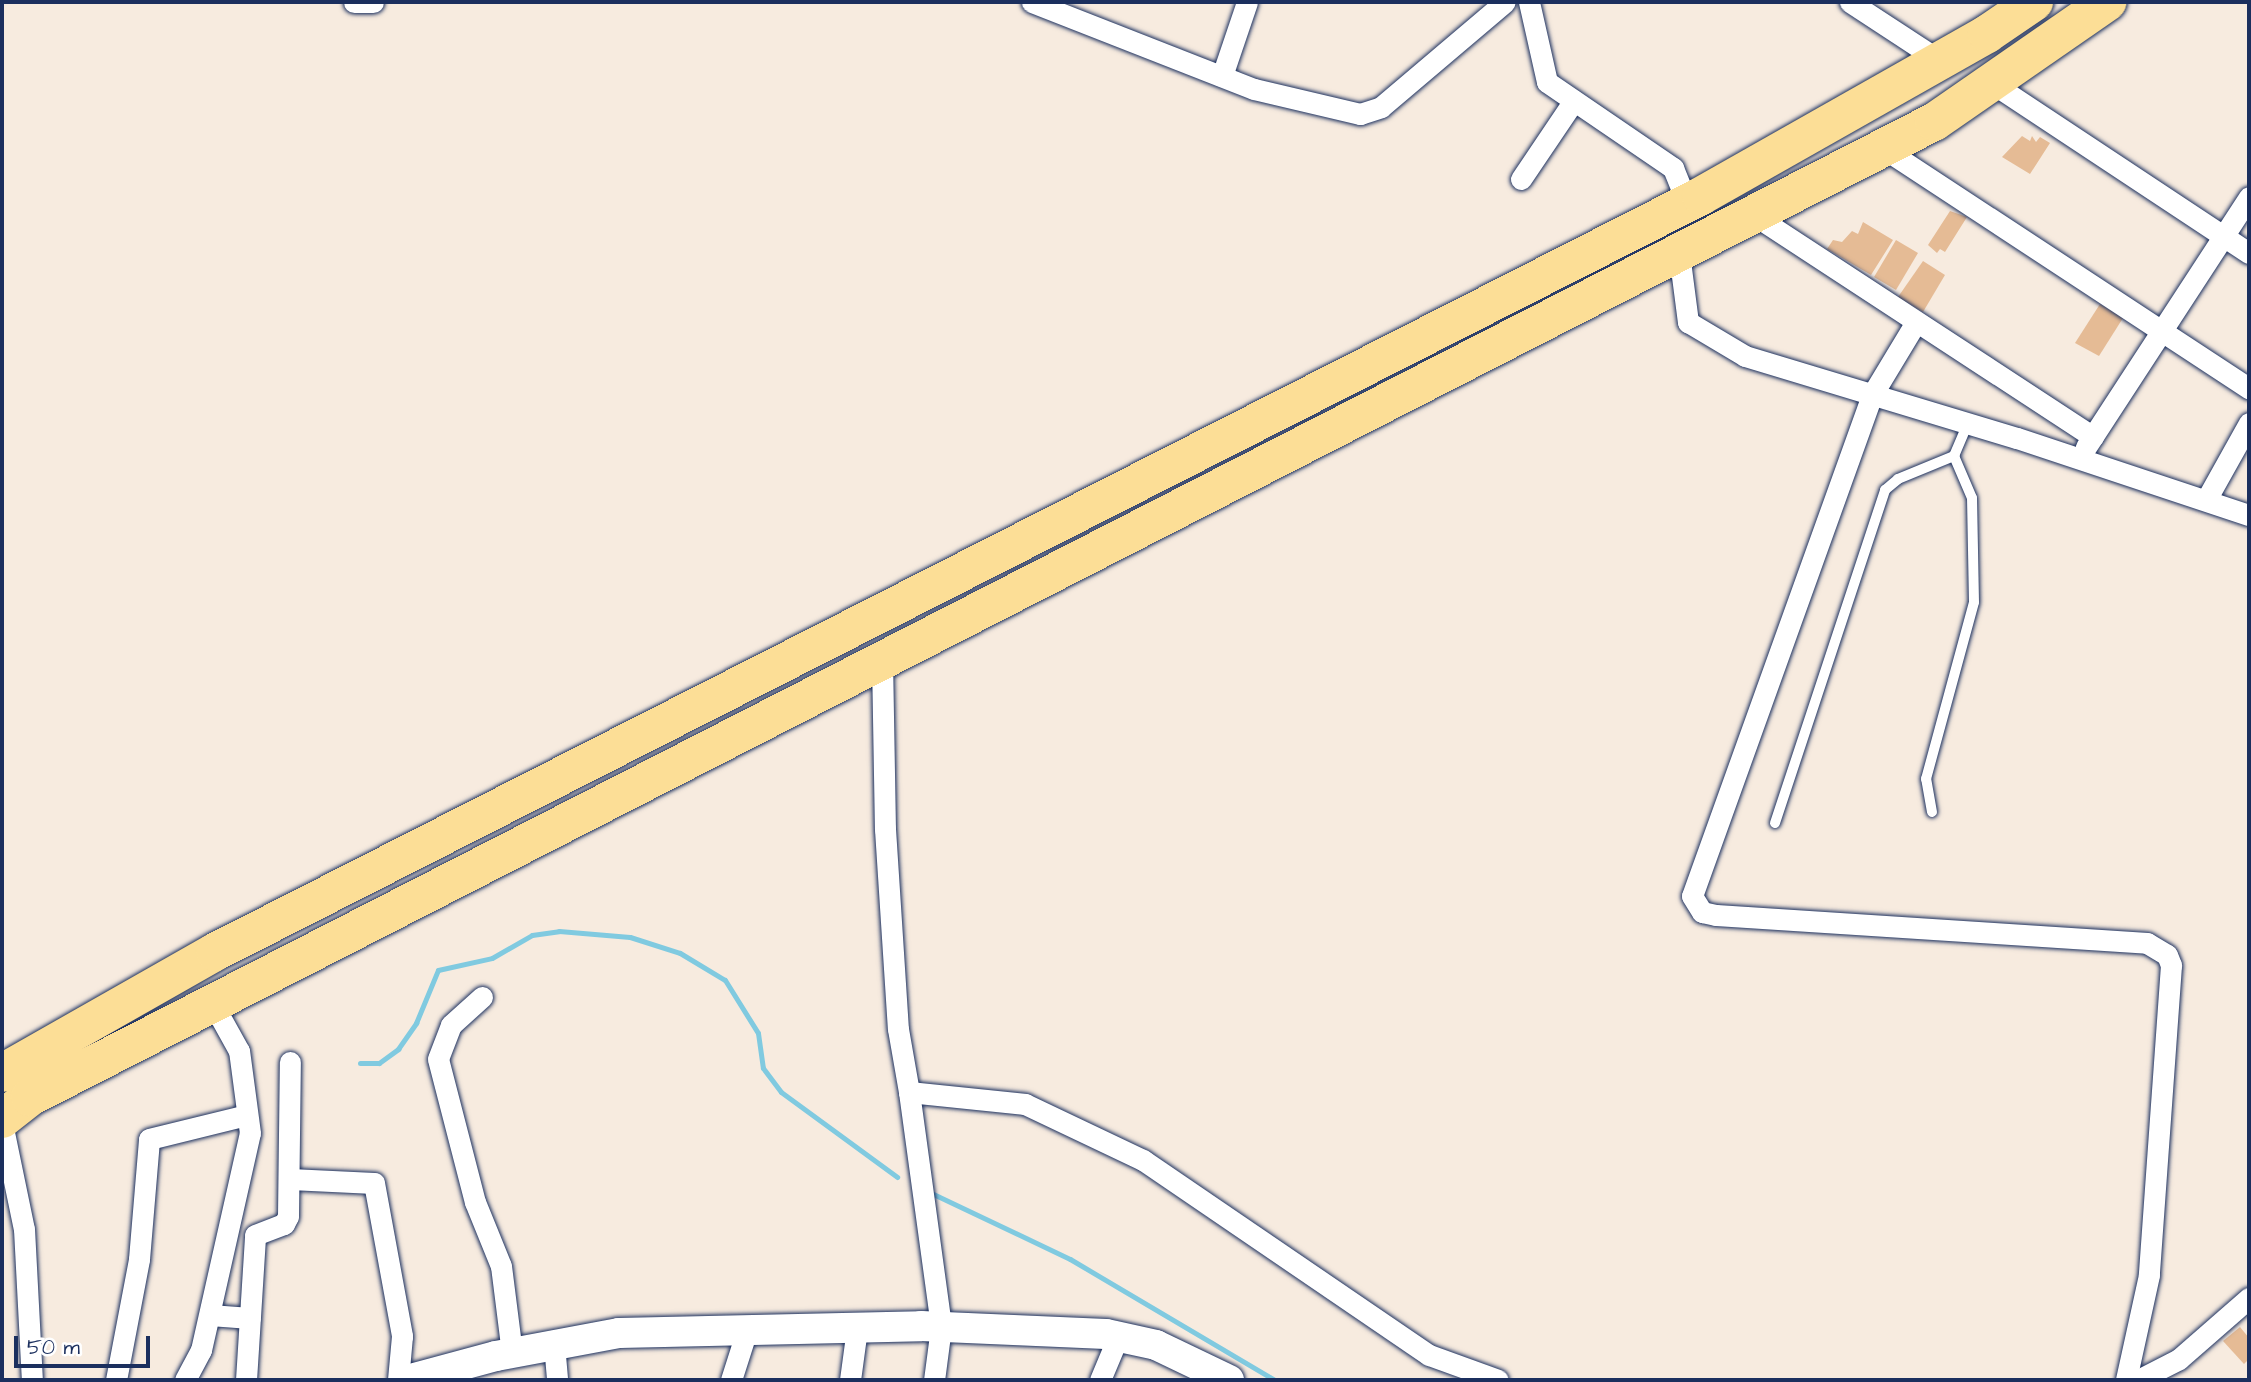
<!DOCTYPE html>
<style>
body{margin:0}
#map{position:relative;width:2251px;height:1382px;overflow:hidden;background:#f7ebdf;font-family:"Architects Daughter",sans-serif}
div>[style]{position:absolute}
.stream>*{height:5px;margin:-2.5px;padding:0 2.5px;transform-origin:2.5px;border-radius:2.5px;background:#80cae0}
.building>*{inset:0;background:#e5bb95}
.roads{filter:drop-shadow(0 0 2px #1b2f5e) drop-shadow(0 0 2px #1b2f5e)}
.lane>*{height:10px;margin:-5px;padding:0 5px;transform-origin:5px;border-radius:5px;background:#fff}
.street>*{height:21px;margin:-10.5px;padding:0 10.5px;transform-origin:10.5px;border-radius:10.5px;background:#fff}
.secondary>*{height:30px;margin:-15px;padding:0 15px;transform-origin:15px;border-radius:15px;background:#fff}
.highway>*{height:38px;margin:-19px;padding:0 19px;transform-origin:19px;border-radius:19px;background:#fcde96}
span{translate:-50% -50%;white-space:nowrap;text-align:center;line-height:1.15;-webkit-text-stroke:5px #fff;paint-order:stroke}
.frame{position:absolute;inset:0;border:4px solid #1b2f5e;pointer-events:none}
.scale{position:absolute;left:14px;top:1336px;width:136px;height:32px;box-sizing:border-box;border:4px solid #1b2f5e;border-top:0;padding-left:9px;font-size:21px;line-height:24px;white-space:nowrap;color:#1b2f5e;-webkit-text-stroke:5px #fff;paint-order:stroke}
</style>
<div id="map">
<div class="stream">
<i style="left:360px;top:1063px;width:19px"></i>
<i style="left:379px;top:1063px;width:24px;rotate:-36deg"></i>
<i style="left:398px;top:1049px;width:32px;rotate:-55deg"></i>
<i style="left:416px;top:1023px;width:57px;rotate:-67.5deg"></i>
<i style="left:438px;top:970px;width:55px;rotate:-12.5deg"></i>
<i style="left:492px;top:958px;width:46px;rotate:-29.9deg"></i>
<i style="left:532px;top:935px;width:27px;rotate:-8deg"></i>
<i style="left:559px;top:931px;width:71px;rotate:4.8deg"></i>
<i style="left:630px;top:937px;width:52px;rotate:17.7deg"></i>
<i style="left:680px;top:953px;width:52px;rotate:31deg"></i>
<i style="left:725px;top:980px;width:62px;rotate:58.1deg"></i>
<i style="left:758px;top:1033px;width:35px;rotate:82deg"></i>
<i style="left:763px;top:1068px;width:30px;rotate:53deg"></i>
<i style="left:781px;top:1092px;width:144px;rotate:36.2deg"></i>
<i style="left:929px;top:1192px;width:156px;rotate:25.4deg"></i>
<i style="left:1070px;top:1259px;width:238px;rotate:30.6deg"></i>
</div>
<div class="building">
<i style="clip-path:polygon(2022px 136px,2030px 141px,2032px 136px,2036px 142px,2040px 137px,2050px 143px,2030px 174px,2002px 157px)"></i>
<i style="clip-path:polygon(1950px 211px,1967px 217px,1945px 252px,1940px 249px,1937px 253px,1928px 245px)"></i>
<i style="clip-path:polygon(1863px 222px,1893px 240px,1871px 275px,1827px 249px,1833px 240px,1842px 242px,1852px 231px,1858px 234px)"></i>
<i style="clip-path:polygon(1896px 240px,1918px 253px,1896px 290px,1874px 277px)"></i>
<i style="clip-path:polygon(1923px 261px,1945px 275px,1923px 312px,1898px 297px)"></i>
<i style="clip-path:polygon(2100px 304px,2123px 318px,2099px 356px,2075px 343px)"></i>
<i style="clip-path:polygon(2240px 1327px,2249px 1338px,2249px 1359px,2244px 1364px,2223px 1341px)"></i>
</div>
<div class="roads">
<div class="lane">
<i style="left:1932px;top:812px;width:34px;rotate:-100deg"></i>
<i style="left:1926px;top:779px;width:183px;rotate:-74.8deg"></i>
<i style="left:1974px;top:602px;width:104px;rotate:-91.1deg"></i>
<i style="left:1972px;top:498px;width:46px;rotate:-113.2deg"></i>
<i style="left:1954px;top:456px;width:36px;rotate:-67deg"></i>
<i style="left:1775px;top:823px;width:351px;rotate:-71.7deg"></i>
<i style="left:1885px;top:490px;width:17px;rotate:-40deg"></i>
<i style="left:1898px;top:479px;width:61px;rotate:-22.3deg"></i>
</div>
<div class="street">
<i style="left:354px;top:2px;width:19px"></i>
<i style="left:1032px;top:2px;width:238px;rotate:21.4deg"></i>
<i style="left:1254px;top:89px;width:109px;rotate:13.3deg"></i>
<i style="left:1360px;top:114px;width:22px;rotate:-18deg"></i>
<i style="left:1381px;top:107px;width:162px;rotate:-40.3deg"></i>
<i style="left:1529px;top:2px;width:82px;rotate:77.3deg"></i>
<i style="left:1547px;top:82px;width:153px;rotate:34.3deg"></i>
<i style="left:1673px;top:168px;width:38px;rotate:68deg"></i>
<i style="left:1850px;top:2px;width:108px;rotate:33.2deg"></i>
<i style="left:1222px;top:76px;width:78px;rotate:-71.3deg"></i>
<i style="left:1992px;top:83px;width:308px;rotate:33.5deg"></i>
<i style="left:1883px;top:148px;width:438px;rotate:33.3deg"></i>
<i style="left:1521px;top:179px;width:93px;rotate:-56deg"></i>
<i style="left:1754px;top:215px;width:405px;rotate:33.2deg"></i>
<i style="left:1679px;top:253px;width:70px;rotate:82.6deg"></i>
<i style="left:1688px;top:322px;width:66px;rotate:30.8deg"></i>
<i style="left:1745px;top:356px;width:284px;rotate:16.8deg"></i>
<i style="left:2017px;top:438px;width:244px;rotate:18.4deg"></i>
<i style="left:1916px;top:322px;width:85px;rotate:121.1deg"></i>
<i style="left:1872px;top:395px;width:532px;rotate:109.76deg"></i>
<i style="left:1692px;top:896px;width:19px;rotate:58deg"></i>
<i style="left:1702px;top:912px;width:14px;rotate:12deg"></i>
<i style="left:1716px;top:915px;width:432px;rotate:3.7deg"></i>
<i style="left:2147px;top:943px;width:23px;rotate:31deg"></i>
<i style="left:2167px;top:955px;width:11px;rotate:68deg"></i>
<i style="left:2171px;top:965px;width:311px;rotate:94.1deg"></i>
<i style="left:2149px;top:1275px;width:107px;rotate:102.4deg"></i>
<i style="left:2086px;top:447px;width:298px;rotate:-56.9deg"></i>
<i style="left:2206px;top:500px;width:88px;rotate:-60.8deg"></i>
<i style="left:882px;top:659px;width:170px;rotate:89deg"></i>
<i style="left:885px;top:829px;width:200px;rotate:86.3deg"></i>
<i style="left:898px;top:1029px;width:64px;rotate:80.1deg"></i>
<i style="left:909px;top:1092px;width:117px;rotate:5.9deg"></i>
<i style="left:1025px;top:1104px;width:131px;rotate:25.4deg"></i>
<i style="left:1143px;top:1160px;width:346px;rotate:34.3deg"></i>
<i style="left:1429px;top:1355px;width:73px;rotate:19.9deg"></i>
<i style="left:482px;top:997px;width:42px;rotate:137.9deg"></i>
<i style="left:451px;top:1025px;width:36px;rotate:111deg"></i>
<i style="left:438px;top:1059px;width:148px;rotate:75.5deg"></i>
<i style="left:475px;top:1202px;width:69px;rotate:67.9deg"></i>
<i style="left:501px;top:1266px;width:88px;rotate:82.8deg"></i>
<i style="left:909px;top:1092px;width:237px;rotate:82.2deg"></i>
<i style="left:941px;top:1327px;width:53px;rotate:97.5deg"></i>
<i style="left:2px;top:1123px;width:108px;rotate:78.3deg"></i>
<i style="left:24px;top:1229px;width:151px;rotate:87deg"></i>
<i style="left:290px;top:1179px;width:84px;rotate:2.7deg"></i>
<i style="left:374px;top:1183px;width:156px;rotate:79.6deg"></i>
<i style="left:402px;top:1336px;width:44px;rotate:95.2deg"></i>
<i style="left:210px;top:1315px;width:40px;rotate:4.3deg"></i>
<i style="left:554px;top:1344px;width:36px;rotate:85deg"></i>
<i style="left:116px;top:1380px;width:123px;rotate:-79.2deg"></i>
<i style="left:139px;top:1259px;width:120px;rotate:-85.2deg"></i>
<i style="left:149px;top:1139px;width:101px;rotate:-13.8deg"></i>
<i style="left:185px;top:1380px;width:34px;rotate:-62deg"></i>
<i style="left:201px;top:1350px;width:222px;rotate:-77.3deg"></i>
<i style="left:250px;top:1133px;width:83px;rotate:-97.6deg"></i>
<i style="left:239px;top:1051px;width:54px;rotate:-119deg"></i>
<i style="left:246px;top:1380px;width:145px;rotate:-86.4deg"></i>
<i style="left:255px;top:1235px;width:31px;rotate:-21deg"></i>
<i style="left:284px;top:1224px;width:9px;rotate:-63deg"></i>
<i style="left:288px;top:1216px;width:154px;rotate:-89.3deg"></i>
<i style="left:731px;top:1380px;width:52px;rotate:-72.3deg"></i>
<i style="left:850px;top:1380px;width:52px;rotate:-82.3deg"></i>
<i style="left:1100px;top:1380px;width:47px;rotate:-67.3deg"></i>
<i style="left:2138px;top:1380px;width:46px;rotate:-27.1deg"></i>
<i style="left:2179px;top:1359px;width:93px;rotate:-41.1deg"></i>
</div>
<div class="secondary">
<i style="left:407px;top:1380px;width:92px;rotate:-15.1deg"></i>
<i style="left:496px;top:1356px;width:125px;rotate:-10.6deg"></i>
<i style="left:619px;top:1333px;width:302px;rotate:-1.3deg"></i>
<i style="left:921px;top:1326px;width:185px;rotate:2.5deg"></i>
<i style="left:1106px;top:1334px;width:51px;rotate:12.4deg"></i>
<i style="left:1156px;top:1345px;width:81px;rotate:25.6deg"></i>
</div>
<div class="highway">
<i style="left:2px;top:1073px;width:245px;rotate:-29.6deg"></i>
<i style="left:215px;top:952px;width:1667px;rotate:-26.96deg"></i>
<i style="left:1701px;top:196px;width:329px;rotate:-29.5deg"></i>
<i style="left:1987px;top:34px;width:57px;rotate:-34.2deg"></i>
<i style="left:2px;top:1119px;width:36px;rotate:-38deg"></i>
<i style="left:30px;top:1097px;width:2139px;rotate:-27.12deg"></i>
<i style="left:1934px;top:122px;width:211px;rotate:-34.7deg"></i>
</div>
</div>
<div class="frame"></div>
<div class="scale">50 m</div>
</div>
